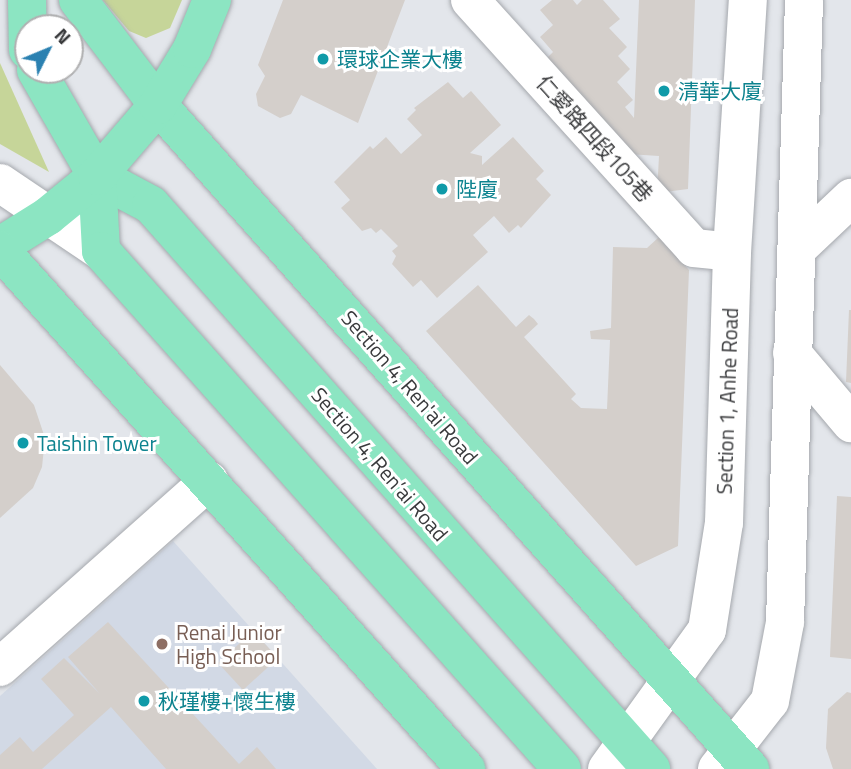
<!DOCTYPE html>
<meta charset="utf-8">
<style>
body{margin:0}
#map{position:relative;width:851px;height:769px;overflow:hidden;background:#e3e6eb;font-family:"Titillium Web","Noto Sans TC",sans-serif}
div>[style]{position:absolute}
.built>*{inset:0;background:#d2d9e5}
.green>*{inset:0;background:#c6d599}
.building>*{inset:0;background:#d4cfcb}
.roads{filter:drop-shadow(0 0 2px #a5a8ad) drop-shadow(0 0 2px #a5a8ad)}
.minor>*{height:38px;margin:-19px;padding:0 19px;transform-origin:19px;border-radius:19px;background:#fff}
.major>*{height:38px;margin:-19px;padding:0 19px;transform-origin:19px;border-radius:19px;background:#8ce5c2}
.dots>*{width:19px;height:19px;translate:-50% -50%;box-sizing:border-box;border:4px solid #fff;border-radius:50%}
span{translate:-50% -50%;white-space:nowrap;text-align:center;line-height:1.15;-webkit-text-stroke:6px #fff;paint-order:stroke}
.culture-label{font-size:21px;color:#0d838f}
.left{translate:0 -50%;text-align:left}
.street-label{font-size:21px;color:#393a3c}
.education-label{font-size:21px;color:#785e54}
.north{position:absolute;left:14px;top:14px;width:70px;height:70px;box-sizing:border-box;background:#fff;border:2px solid #b0b0b1;border-radius:50%;rotate:47deg;font-size:19px;font-weight:700;line-height:28px;text-align:center;color:#393a3c}
.north::after{content:'';display:block;margin:auto;width:24px;height:32px;background:#2b81b1;clip-path:polygon(50% 0,100% 100%,50% 72%,0 100%)}
</style>
<div id="map">
<div class="built">
<i style="clip-path:polygon(173px 541px,377px 769px,0 769px,0 696px)"></i>
</div>
<div class="green">
<i style="clip-path:polygon(103px 0,182px 0,170px 28px,146px 38px,129px 31px)"></i>
<i style="clip-path:polygon(0 63px,49px 172px,0 144px)"></i>
</div>
<div class="building">
<i style="clip-path:polygon(283px 0,405px 0,358px 123px,301px 95px,291px 114px,280px 118px,258px 106px,256px 94px,265px 76px,258px 65px)"></i>
<i style="clip-path:polygon(552px 0,573px 0,577px 5px,582px 0,603px 0,620px 19px,609px 28px,627px 47px,618px 56px,630px 69px,617px 82px,633px 100px,625px 107px,634px 118px,639px 0,695px 0,688px 189px,657px 193px,659px 156px,628px 154px,543px 62px,553px 52px,540px 37px,553px 25px,540px 10px)"></i>
<i style="clip-path:polygon(448px 82px,463px 98px,471px 91px,501px 125px,470px 153px,482px 156px,482px 165px,513px 137px,544px 171px,536px 179px,551px 195px,521px 228px,518px 225px,509px 233px,494px 216px,473px 235px,488px 252px,437px 298px,421px 280px,413px 287px,392px 264px,396px 256px,392px 251px,398px 246px,381px 229px,376px 233px,371px 228px,362px 231px,341px 208px,350px 200px,334px 182px,370px 146px,373px 149px,386px 137px,401px 154px,422px 135px,407px 119px,416px 110px,414px 108px)"></i>
<i style="clip-path:polygon(659px 237px,689px 270px,678px 546px,636px 566px,426px 331px,478px 285px,516px 327px,529px 315px,534px 319px,538px 324px,524px 337px,576px 394px,571px 399px,581px 408px,607px 409px,610px 340px,591px 339px,590px 331px,611px 328px,613px 247px,647px 248px)"></i>
<i style="clip-path:polygon(849px 310px,851px 310px,851px 383px,846px 382px)"></i>
<i style="clip-path:polygon(0 365px,34px 405px,45px 438px,42px 467px,33px 488px,0 518px)"></i>
<i style="clip-path:polygon(837px 496px,851px 497px,851px 659px,830px 657px)"></i>
<i style="clip-path:polygon(108px 622px,239px 764px,257px 747px,276px 769px,166px 769px,111px 707px,42px 769px,0 769px,0 755px,20px 737px,33px 752px,74px 715px,41px 679px,64px 658px,100px 694px,68px 657px)"></i>
<i style="clip-path:polygon(253px 631px,278px 658px,243px 690px,218px 663px)"></i>
<i style="clip-path:polygon(847px 692px,851px 693px,851px 769px,833px 769px,826px 748px,828px 709px)"></i>
</div>
<div class="roads">
<div class="minor">
<i style="left:470px;top:0;width:334px;rotate:47.9deg"></i>
<i style="left:694px;top:248px;width:38px;rotate:6deg"></i>
<i style="left:0;top:183px;width:122px;rotate:34deg"></i>
<i style="left:796px;top:250px;width:76px;rotate:-43.4deg"></i>
<i style="left:792px;top:353px;width:92px;rotate:49.9deg"></i>
<i style="left:0;top:667px;width:280px;rotate:-41.7deg"></i>
<i style="left:607px;top:769px;width:171px;rotate:-54.3deg"></i>
<i style="left:707px;top:630px;width:108px;rotate:-81deg"></i>
<i style="left:724px;top:523px;width:271px;rotate:-88.3deg"></i>
<i style="left:732px;top:252px;width:253px;rotate:-86.4deg"></i>
<i style="left:717px;top:769px;width:86px;rotate:-52.1deg"></i>
<i style="left:770px;top:701px;width:80px;rotate:-79.2deg"></i>
<i style="left:785px;top:622px;width:622px;rotate:-88.25deg"></i>
</div>
<div class="major">
<i style="left:27px;top:0;width:50px;rotate:88.9deg"></i>
<i style="left:78px;top:0;width:132px;rotate:52.7deg"></i>
<i style="left:158px;top:105px;width:890px;rotate:48.28deg"></i>
<i style="left:36px;top:70px;width:122px;rotate:60.1deg"></i>
<i style="left:97px;top:176px;width:61px;rotate:28.2deg"></i>
<i style="left:151px;top:205px;width:754px;rotate:48.44deg"></i>
<i style="left:97px;top:176px;width:75px;rotate:86.9deg"></i>
<i style="left:101px;top:251px;width:693px;rotate:48.33deg"></i>
<i style="left:0;top:246px;width:57px;rotate:-32deg"></i>
<i style="left:48px;top:216px;width:63px;rotate:-39.2deg"></i>
<i style="left:97px;top:176px;width:94px;rotate:-49.3deg"></i>
<i style="left:158px;top:105px;width:66px;rotate:-58.7deg"></i>
<i style="left:192px;top:49px;width:53px;rotate:-67.8deg"></i>
<i style="left:0;top:250px;width:698px;rotate:48.08deg"></i>
</div>
</div>
<div class="dots">
<i style="left:323px;top:59px;background:#0f9aa8"></i>
<i style="left:664px;top:91px;background:#0f9aa8"></i>
<i style="left:442px;top:189px;background:#0f9aa8"></i>
<i style="left:23px;top:443px;background:#0f9aa8"></i>
<i style="left:162px;top:644px;background:#8d6e63"></i>
<i style="left:144px;top:701px;background:#0f9aa8"></i>
</div>
<div class="culture-label">
<span class="left" style="left:337px;top:59px">環球企業大樓</span>
<span class="left" style="left:678px;top:91px">清華大廈</span>
<span class="left" style="left:456px;top:189px">陛廈</span>
<span class="left" style="left:37px;top:443px">Taishin Tower</span>
<span class="left" style="left:158px;top:701px">秋瑾樓+懷生樓</span>
</div>
<div class="street-label">
<span style="left:595px;top:138px;rotate:48deg">仁愛路四段105巷</span>
<span style="left:410px;top:387px;rotate:49deg">Section 4, Ren'ai Road</span>
<span style="left:727px;top:401px;rotate:-88deg">Section 1, Anhe Road</span>
<span style="left:380px;top:464px;rotate:49deg">Section 4, Ren’ai Road</span>
</div>
<div class="education-label">
<span class="left" style="left:176px;top:644px">Renai Junior<br>High School</span>
</div>
<div class="north">N</div>
</div>
